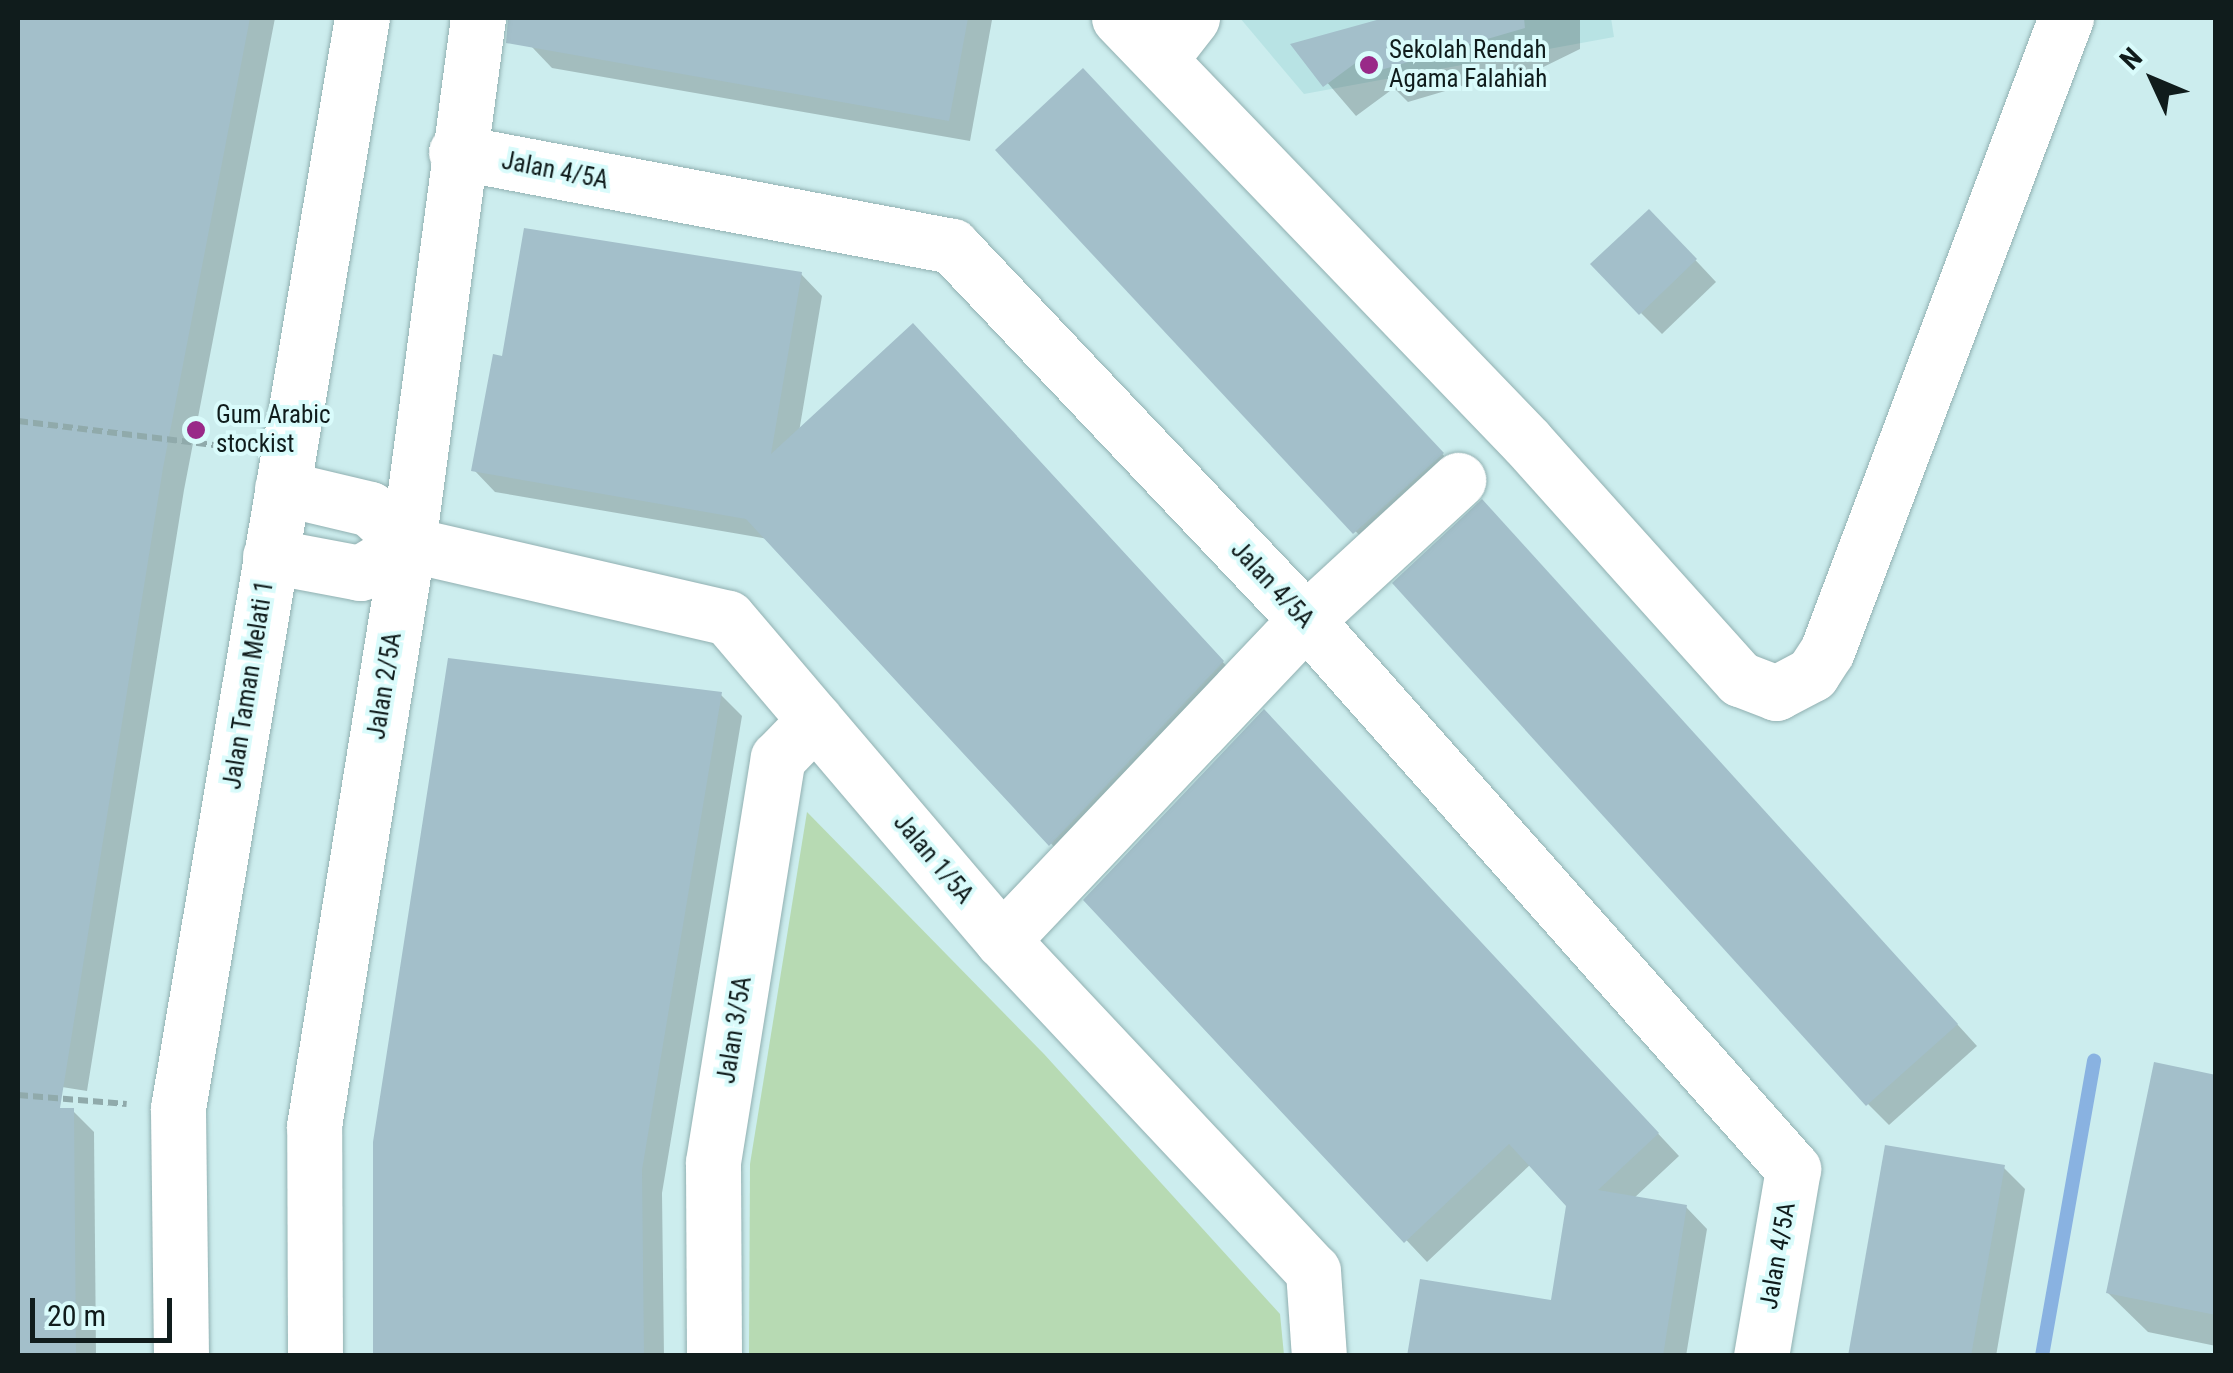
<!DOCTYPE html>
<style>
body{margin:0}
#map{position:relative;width:2233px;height:1373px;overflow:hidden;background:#ccedee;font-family:"Roboto Condensed",sans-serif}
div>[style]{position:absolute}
.built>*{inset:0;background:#b8e3e4}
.green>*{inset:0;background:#b7dab3}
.shadow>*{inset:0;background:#0003}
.stream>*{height:14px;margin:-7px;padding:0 7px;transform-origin:7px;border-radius:7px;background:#89b2e1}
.building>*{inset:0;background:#a3bfca}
.path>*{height:6px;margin-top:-3px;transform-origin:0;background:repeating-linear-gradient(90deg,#90aaab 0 10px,transparent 0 15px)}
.roads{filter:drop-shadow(0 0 2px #91b0b1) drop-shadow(0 0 2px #91b0b1)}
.minor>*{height:55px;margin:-27.5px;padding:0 27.5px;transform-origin:27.5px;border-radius:27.5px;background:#fff}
.dots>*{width:28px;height:28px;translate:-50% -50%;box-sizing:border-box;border:5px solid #d9fbfb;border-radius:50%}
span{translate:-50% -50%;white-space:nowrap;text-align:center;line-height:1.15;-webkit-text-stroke:8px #d9fbfb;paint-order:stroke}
.poi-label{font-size:25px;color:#101c1c}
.left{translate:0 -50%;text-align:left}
.street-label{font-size:25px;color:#101c1c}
.frame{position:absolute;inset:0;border:20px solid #101c1c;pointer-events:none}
.north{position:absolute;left:2103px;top:30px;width:100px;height:100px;-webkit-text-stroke:8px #d9fbfb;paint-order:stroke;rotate:314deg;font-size:28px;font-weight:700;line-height:40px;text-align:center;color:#101c1c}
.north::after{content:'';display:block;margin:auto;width:35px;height:45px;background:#101c1c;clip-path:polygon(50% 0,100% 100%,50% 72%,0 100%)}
.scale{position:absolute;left:30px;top:1298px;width:142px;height:45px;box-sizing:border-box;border:5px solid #101c1c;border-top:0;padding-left:12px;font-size:30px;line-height:35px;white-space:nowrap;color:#101c1c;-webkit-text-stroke:8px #d9fbfb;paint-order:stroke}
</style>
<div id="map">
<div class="built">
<i style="clip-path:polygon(1240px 18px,1611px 18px,1614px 37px,1304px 94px)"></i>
</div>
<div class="green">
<i style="clip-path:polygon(807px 812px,1044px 1054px,1280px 1314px,1284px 1355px,749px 1355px,750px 1164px)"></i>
</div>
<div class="shadow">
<i style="clip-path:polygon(18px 18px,275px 18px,184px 490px,87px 1091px,18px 1080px)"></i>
<i style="clip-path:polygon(536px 18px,989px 18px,992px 20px,970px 141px,552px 68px,531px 46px)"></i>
<i style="clip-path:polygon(1393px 18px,1580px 18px,1580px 49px,1521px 78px,1506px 73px,1408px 102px,1394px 88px,1356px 116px,1295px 45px)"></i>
<i style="clip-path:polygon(1104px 93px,1463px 476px,1376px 553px,999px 150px)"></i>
<i style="clip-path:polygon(1670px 233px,1716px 282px,1662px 334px,1641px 313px)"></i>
<i style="clip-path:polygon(801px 274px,822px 296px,799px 432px,934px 348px,1243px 684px,1071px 865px,768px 539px,495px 492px,474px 470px,504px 359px)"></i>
<i style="clip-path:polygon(1503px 524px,1977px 1046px,1889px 1125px,1868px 1104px)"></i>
<i style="clip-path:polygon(720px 694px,742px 716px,662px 1193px,664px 1356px,376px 1356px)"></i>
<i style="clip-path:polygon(1285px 734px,1679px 1156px,1633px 1199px,1686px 1207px,1707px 1229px,1686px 1356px,1410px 1356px,1553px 1303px,1569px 1206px,1531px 1164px,1427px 1262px,1086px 900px)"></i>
<i style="clip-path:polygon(2216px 1077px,2216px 1346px,2148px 1332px,2108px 1293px)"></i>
<i style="clip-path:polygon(18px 1111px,73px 1111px,94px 1132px,96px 1356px,18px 1356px)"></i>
<i style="clip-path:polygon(2004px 1168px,2025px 1189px,1996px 1356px,1850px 1356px)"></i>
</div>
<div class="stream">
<i style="left:2042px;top:1356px;width:300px;rotate:-80deg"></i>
</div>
<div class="building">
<i style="clip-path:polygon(18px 18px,250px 18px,163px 468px,60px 1108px,74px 1108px,76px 1356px,18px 1356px)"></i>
<i style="clip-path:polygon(508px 18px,968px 18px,949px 121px,506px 43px)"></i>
<i style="clip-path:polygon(1384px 18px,1524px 18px,1525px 28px,1374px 72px,1369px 53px,1323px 87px,1290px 44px)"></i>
<i style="clip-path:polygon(1083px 68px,1444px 453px,1353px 534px,995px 150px)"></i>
<i style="clip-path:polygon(1649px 209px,1697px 259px,1639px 315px,1590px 264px)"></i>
<i style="clip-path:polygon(524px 228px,802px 272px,771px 454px,913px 323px,1224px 661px,1049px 846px,746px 519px,471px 471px,493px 354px,502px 356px)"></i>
<i style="clip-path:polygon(1482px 499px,1958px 1024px,1866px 1106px,1392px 583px)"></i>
<i style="clip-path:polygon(448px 658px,722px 692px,642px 1170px,644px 1356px,373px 1356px,373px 1142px)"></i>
<i style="clip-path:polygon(1264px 709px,1659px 1133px,1598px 1190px,1687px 1205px,1663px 1356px,1407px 1356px,1420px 1279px,1551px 1300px,1566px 1206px,1509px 1144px,1404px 1243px,1083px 900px)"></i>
<i style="clip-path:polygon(2154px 1062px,2216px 1075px,2216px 1315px,2106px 1293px)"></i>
<i style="clip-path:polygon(1885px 1145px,2005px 1165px,1971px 1356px,1848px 1356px)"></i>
</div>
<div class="path">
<i style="left:18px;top:421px;width:222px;rotate:7deg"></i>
<i style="left:18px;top:1095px;width:109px;rotate:4.7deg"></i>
</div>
<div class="roads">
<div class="minor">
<i style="left:1119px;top:18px;width:588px;rotate:46.1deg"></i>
<i style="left:1527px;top:442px;width:319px;rotate:48.1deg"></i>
<i style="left:1740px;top:679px;width:39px;rotate:21deg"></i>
<i style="left:1776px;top:693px;width:41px;rotate:-27.8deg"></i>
<i style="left:1812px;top:674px;width:27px;rotate:-57deg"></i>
<i style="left:1827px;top:651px;width:677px;rotate:-69.32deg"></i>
<i style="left:1160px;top:59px;width:52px;rotate:-52deg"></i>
<i style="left:456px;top:152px;width:505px;rotate:10.73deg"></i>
<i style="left:952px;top:246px;width:515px;rotate:46.57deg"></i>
<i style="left:1306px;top:620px;width:734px;rotate:48.42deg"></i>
<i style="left:1793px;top:1169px;width:190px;rotate:99.7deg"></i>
<i style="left:282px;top:488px;width:90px;rotate:13.4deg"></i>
<i style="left:370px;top:509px;width:52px;rotate:42.6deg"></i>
<i style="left:408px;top:544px;width:328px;rotate:13deg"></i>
<i style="left:728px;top:618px;width:423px;rotate:49.6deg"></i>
<i style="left:1002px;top:940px;width:454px;rotate:46.8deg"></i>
<i style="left:1313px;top:1271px;width:85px;rotate:86deg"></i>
<i style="left:270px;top:556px;width:92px;rotate:10.7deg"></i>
<i style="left:360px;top:573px;width:56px;rotate:-31.1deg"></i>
<i style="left:1002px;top:940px;width:441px;rotate:-46.5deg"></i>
<i style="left:1306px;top:620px;width:207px;rotate:-42.6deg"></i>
<i style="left:181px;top:1356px;width:248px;rotate:-90.7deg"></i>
<i style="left:178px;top:1108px;width:1105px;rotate:-80.42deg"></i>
<i style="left:315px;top:1356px;width:230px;rotate:-90.2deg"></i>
<i style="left:314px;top:1126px;width:590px;rotate:-80.83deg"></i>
<i style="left:408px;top:544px;width:531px;rotate:-82.42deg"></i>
<i style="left:714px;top:1356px;width:194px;rotate:-90.3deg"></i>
<i style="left:713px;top:1162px;width:409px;rotate:-80.9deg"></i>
<i style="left:778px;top:758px;width:53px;rotate:-45.8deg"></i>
</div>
</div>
<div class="dots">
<i style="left:1369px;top:65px;background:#992988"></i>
<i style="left:196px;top:430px;background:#992988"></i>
</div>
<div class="poi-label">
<span class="left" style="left:1389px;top:65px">Sekolah Rendah<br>Agama Falahiah</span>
<span class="left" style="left:216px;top:430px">Gum Arabic<br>stockist</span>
</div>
<div class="street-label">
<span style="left:555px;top:171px;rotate:11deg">Jalan 4/5A</span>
<span style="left:1272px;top:585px;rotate:47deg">Jalan 4/5A</span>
<span style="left:249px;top:685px;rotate:-81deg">Jalan Taman Melati 1</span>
<span style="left:385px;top:686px;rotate:-81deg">Jalan 2/5A</span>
<span style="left:933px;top:859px;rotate:50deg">Jalan 1/5A</span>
<span style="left:735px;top:1030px;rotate:-81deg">Jalan 3/5A</span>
<span style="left:1778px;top:1256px;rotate:-80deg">Jalan 4/5A</span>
</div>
<div class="frame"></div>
<div class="north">N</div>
<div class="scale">20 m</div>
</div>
